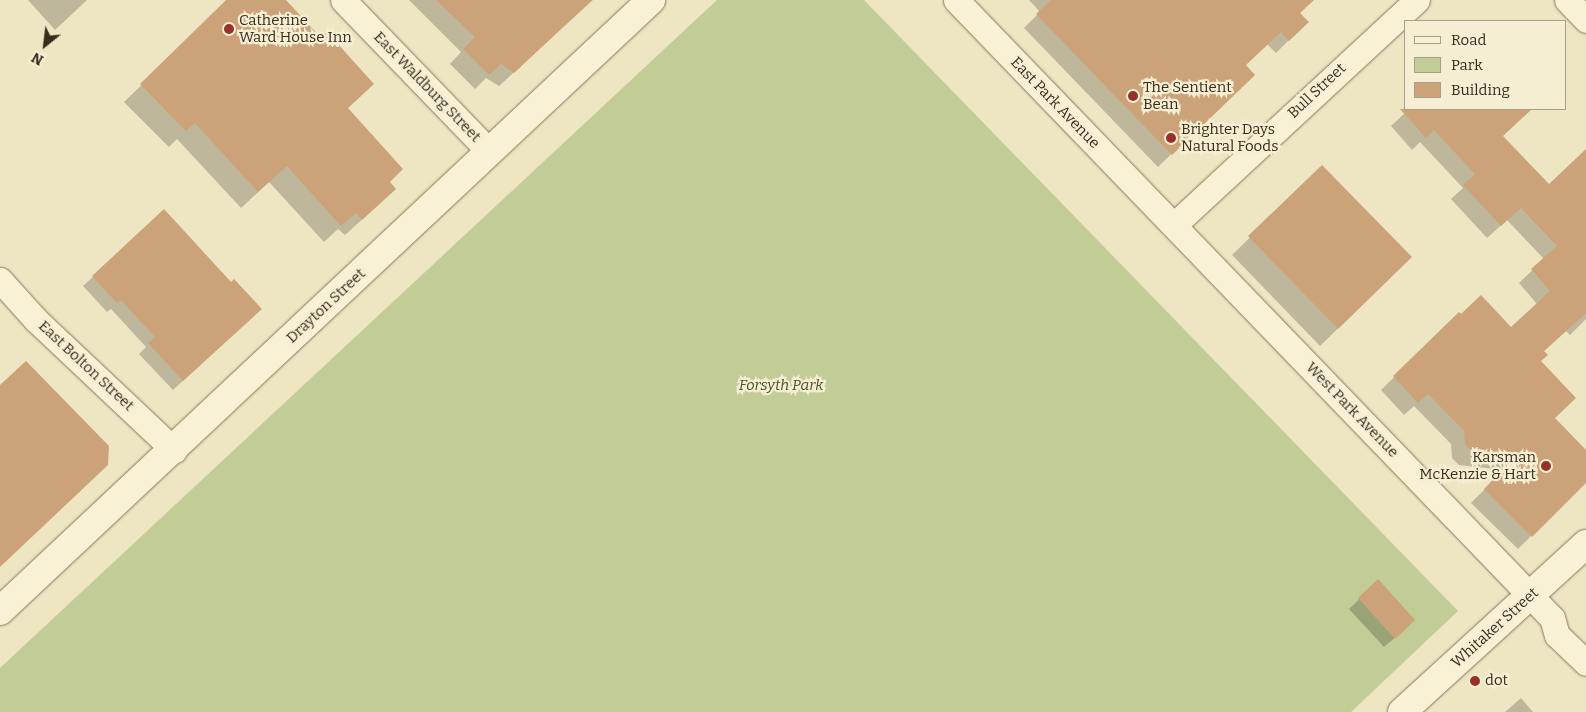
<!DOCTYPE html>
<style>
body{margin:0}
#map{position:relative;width:1586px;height:712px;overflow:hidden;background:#eee5c2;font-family:Bitter,serif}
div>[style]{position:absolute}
.green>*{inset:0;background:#c1cc96}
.shadow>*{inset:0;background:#0003}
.building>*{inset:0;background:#cca278}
.roads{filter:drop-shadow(0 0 1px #887659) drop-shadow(0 0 1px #887659)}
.street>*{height:25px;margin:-12.5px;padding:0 12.5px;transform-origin:12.5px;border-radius:12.5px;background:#f9f1d5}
.secondary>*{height:28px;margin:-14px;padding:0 14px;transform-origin:14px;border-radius:14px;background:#f9f1d5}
.dots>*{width:14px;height:14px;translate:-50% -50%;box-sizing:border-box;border:2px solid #f5eed2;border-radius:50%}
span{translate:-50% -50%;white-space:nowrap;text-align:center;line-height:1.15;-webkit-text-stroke:4.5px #f5eed2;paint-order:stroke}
.poi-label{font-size:15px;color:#372c1e}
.left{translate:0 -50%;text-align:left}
.right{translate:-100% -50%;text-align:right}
.street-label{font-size:15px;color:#372c1e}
.park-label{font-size:15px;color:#445424;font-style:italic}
.legend{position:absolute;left:1404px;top:20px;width:162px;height:90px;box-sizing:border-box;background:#f5eed2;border:1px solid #a9a08a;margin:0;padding:6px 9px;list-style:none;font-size:15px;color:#372c1e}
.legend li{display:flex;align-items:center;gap:10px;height:25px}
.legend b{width:25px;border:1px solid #a9a08a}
.north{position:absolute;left:20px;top:20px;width:50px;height:50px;-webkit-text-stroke:4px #f5eed2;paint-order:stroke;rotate:209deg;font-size:14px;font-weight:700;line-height:20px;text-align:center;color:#372c1e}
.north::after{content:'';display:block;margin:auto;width:18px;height:22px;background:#372c1e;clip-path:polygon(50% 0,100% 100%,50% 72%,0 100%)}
</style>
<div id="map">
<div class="green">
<i style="clip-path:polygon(717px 0,864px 0,1458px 611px,1351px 712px,0 712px,0 668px)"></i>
</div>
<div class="shadow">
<i style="clip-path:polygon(28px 0,87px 0,55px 30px)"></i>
<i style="clip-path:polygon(230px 0,277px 0,388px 182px,378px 205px,345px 235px,338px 229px,324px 242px,269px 182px,241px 208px,177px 139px,169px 147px,124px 102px)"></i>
<i style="clip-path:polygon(409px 0,593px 0,499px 86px,486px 78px,475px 89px,450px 64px,461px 52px)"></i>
<i style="clip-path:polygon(1029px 0,1313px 0,1299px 13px,1294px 35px,1276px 53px,1267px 44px,1244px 66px,1240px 87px,1158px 167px,1024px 28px,1040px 12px)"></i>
<i style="clip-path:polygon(1409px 109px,1530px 109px,1502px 136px,1549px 186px,1586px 151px,1586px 319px,1570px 335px,1566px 331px,1543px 352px,1539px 361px,1553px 419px,1586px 451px,1586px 481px,1518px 549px,1471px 503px,1504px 470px,1459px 465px,1452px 458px,1451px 444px,1414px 406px,1404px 415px,1381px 390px,1459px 313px,1511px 328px,1537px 304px,1519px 283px,1544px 259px,1507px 220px,1487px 238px,1451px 199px,1463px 188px,1420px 142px,1412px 150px,1391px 126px)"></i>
<i style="clip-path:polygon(1322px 167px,1393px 275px,1320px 346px,1232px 255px)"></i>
<i style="clip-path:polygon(164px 211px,250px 319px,173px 390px,139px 354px,146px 347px,111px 309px,107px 312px,83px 286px)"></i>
<i style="clip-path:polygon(1378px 581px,1404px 630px,1384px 647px,1349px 609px)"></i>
<i style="clip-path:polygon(1521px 698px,1533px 712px,1505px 712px)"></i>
</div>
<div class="building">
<i style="clip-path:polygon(226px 0,286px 0,321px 38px,327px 32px,374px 84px,348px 108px,403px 169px,390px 182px,396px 189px,362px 220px,356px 213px,341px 226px,287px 166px,258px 192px,195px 123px,186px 131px,140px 84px)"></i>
<i style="clip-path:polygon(436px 0,592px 0,514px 73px,501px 64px,489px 75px,463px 49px,475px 37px)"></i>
<i style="clip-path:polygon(1051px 0,1314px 0,1300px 13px,1309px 22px,1289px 41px,1281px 32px,1246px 65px,1255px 75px,1172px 155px,1036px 14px)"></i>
<i style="clip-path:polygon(1400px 109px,1532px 109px,1503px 136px,1549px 184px,1586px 149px,1586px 313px,1544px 351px,1548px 355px,1541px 361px,1576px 398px,1555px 418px,1586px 450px,1586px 483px,1532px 537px,1484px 489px,1515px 457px,1472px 452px,1465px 444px,1464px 431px,1428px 394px,1418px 403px,1393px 376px,1459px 312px,1461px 314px,1481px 295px,1511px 327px,1550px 291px,1531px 269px,1557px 246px,1521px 208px,1501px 226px,1463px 185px,1475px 174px,1434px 130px,1426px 138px)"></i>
<i style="clip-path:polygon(1322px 165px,1412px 257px,1338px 329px,1248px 236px)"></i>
<i style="clip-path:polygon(164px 209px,231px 282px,234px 279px,262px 309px,183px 381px,148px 343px,155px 337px,121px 300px,117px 303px,92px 276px)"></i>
<i style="clip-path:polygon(26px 361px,109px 446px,108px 465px,0 567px,0 385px)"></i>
<i style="clip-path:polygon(1378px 579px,1415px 620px,1395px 639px,1358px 598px)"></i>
</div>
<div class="roads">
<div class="street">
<i style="left:343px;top:0;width:211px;rotate:46deg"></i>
<i style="left:956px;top:0;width:859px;rotate:46.04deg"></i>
<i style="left:1552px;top:618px;width:18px;rotate:74deg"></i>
<i style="left:1557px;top:635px;width:40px;rotate:44deg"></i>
<i style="left:1567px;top:0;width:28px;rotate:46deg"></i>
<i style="left:1174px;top:225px;width:331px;rotate:-42.8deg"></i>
<i style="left:0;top:280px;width:54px;rotate:48deg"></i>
<i style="left:36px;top:320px;width:190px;rotate:43.3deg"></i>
</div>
<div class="secondary">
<i style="left:0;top:611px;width:893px;rotate:-43.18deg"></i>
<i style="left:1402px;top:712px;width:249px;rotate:-42.4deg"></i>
</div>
</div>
<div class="dots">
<i style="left:229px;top:29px;background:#96322a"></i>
<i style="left:1133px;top:96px;background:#96322a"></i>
<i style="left:1171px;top:138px;background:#96322a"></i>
<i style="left:1546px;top:466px;background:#96322a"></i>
<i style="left:1475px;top:681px;background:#96322a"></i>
</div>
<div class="poi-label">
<span class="left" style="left:239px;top:29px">Catherine<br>Ward House Inn</span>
<span class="left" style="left:1143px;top:96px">The Sentient<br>Bean</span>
<span class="left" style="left:1181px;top:138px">Brighter Days<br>Natural Foods</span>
<span class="right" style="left:1536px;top:466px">Karsman<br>McKenzie &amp; Hart</span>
<span class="left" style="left:1485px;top:681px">dot</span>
</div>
<div class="street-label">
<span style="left:427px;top:87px;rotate:46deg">East Waldburg Street</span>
<span style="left:1317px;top:91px;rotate:-43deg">Bull Street</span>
<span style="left:1055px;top:103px;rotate:46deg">East Park Avenue</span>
<span style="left:326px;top:306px;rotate:-43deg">Drayton Street</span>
<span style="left:86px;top:366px;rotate:43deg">East Bolton Street</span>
<span style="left:1352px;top:410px;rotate:46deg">West Park Avenue</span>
<span style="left:1495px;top:628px;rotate:-42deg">Whitaker Street</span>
</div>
<div class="park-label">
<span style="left:781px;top:386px">Forsyth Park</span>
</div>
<ul class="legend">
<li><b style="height:6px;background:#f9f1d5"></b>Road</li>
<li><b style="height:14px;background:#c1cc96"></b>Park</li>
<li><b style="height:14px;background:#cca278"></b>Building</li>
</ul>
<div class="north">N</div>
</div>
